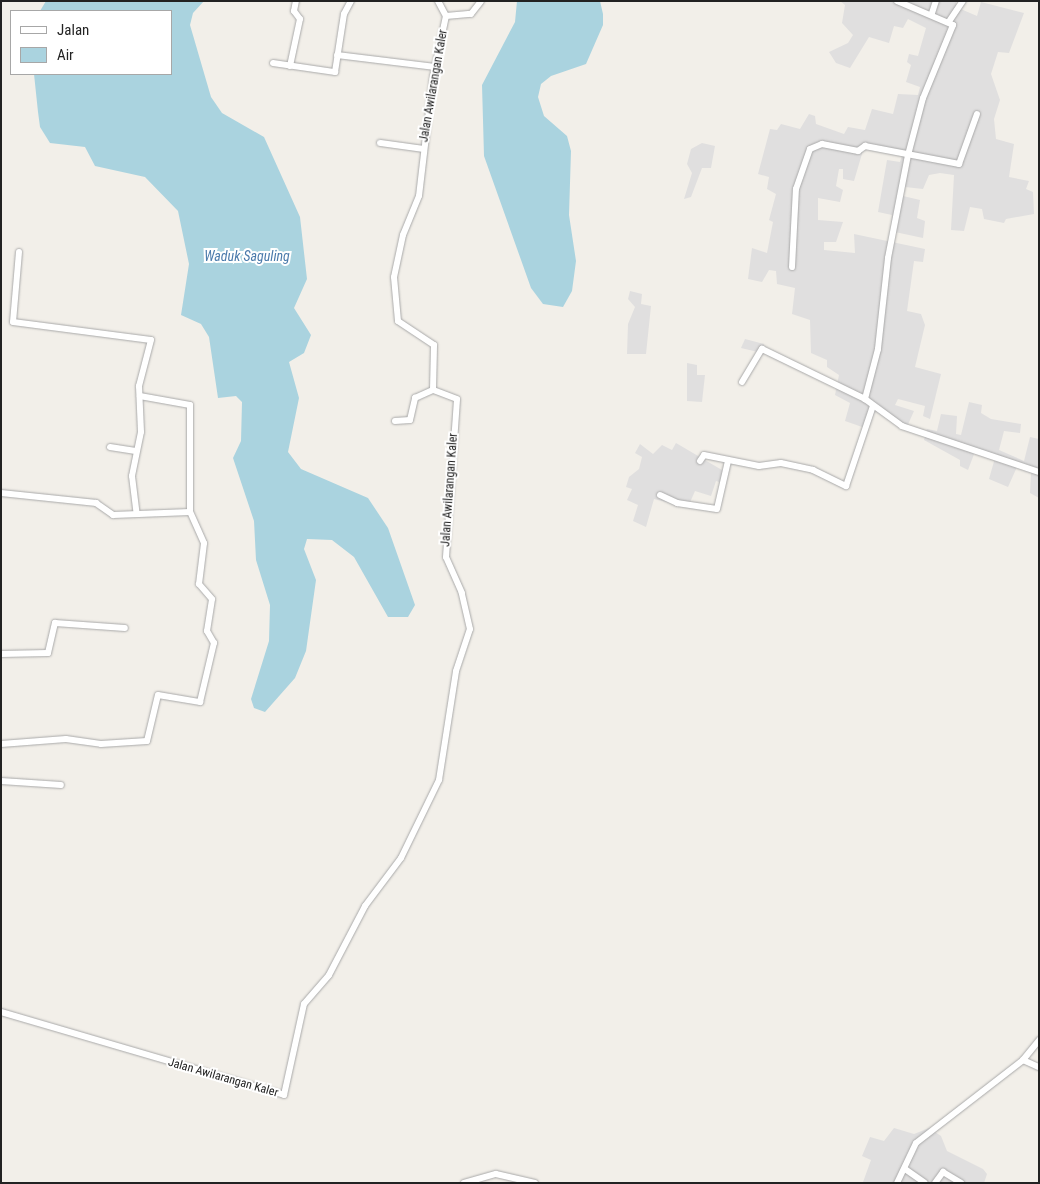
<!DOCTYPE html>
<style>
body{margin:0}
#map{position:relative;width:1040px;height:1184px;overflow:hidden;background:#f2efe9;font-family:"Roboto Condensed",sans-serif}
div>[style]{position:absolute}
.residential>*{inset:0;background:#e0dfdf}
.water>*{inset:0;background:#aad3df}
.roads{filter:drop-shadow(0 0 1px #a9a9a9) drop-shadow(0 0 1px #a9a9a9)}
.minor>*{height:6px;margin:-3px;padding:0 3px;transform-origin:3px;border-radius:3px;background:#fff}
span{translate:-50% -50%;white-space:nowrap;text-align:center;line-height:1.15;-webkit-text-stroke:4px #fff;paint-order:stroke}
.street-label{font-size:12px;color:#222}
.water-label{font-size:14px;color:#4a7aab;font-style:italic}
.frame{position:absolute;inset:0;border:2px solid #222;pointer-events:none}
.legend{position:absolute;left:10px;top:10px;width:162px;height:65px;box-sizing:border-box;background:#fff;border:1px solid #a7a7a7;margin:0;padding:6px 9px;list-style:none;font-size:15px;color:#222}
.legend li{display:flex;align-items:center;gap:10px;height:25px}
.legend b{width:25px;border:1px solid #a7a7a7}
</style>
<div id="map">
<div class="residential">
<i style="clip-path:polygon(840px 1px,956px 1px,956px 7px,977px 16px,981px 2px,1024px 13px,1009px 53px,998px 52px,991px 74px,1000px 100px,994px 119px,996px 139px,1014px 144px,1009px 177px,1029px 181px,1026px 189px,1033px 192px,1034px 214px,1006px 219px,1004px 223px,984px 219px,982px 209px,970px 207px,964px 231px,951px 230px,954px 175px,940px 173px,929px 175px,923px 189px,905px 187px,903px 196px,920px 200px,917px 218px,925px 221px,923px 238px,895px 232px,891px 230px,892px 215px,878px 212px,887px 160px,900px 162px,902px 155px,864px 147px,854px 181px,843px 179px,843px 169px,839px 169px,836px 186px,843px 190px,840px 202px,818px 198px,818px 220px,843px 222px,836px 242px,824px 242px,824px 250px,855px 253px,854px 234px,925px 249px,923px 262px,914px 261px,907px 311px,921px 314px,925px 325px,915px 367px,941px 374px,930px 419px,923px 416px,925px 406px,898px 399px,895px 405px,914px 411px,906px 429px,875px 411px,868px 429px,845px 421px,850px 403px,835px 395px,839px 375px,827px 367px,827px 360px,811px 353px,810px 320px,792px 314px,795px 288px,777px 284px,776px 271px,769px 270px,762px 282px,748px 279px,752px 248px,767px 253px,773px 222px,769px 220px,776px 194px,767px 189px,769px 177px,758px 174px,770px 129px,777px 130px,781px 124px,800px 129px,809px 114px,815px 116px,816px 124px,844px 134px,848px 127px,865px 130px,872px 109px,893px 114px,898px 94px,918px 95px,920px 87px,906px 82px,911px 65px,907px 62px,909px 54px,918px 56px,926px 28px,908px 19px,903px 28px,894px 26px,889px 43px,869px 37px,850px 68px,836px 63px,829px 52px,848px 43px,853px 35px,842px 23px,845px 5px)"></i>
<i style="clip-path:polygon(702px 143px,715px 146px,711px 168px,702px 168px,691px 197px,684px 199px,692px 173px,687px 164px,691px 149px)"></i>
<i style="clip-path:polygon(630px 291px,642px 294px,641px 304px,651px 306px,646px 354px,627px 354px,628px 324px,635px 307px,628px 299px)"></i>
<i style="clip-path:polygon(745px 339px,764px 344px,763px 348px,758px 352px,741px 348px)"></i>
<i style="clip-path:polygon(687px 363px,697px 365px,697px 375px,705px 375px,702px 402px,687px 401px)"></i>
<i style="clip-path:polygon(969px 402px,982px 405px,981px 413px,991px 419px,1021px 424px,1020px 433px,1004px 431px,999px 450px,1024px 461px,1030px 437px,1039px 439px,1039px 498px,1030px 493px,1031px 473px,1017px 467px,1008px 487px,989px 479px,995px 458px,976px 449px,968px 470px,960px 466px,960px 460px,924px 440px,927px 429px,937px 431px,941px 414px,957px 416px,956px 434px,961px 435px)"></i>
<i style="clip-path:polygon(676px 443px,727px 473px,725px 484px,716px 481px,711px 496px,695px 491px,688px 507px,654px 499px,646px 527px,633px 521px,638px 505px,627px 500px,632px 489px,626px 487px,629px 477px,639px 469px,642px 457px,635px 453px,640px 444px,653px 454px,662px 445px,672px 450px)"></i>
<i style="clip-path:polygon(894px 1128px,914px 1134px,929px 1128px,941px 1136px,947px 1151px,983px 1169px,987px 1174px,984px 1183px,863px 1182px,871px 1160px,862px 1156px,870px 1137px,884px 1141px)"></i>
</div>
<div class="water">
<i style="clip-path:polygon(46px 1px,204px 1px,193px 13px,190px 25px,211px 97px,222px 113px,264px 137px,300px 217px,307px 279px,294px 308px,311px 335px,304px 353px,289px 362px,299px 398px,288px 452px,301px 469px,368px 498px,388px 528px,415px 605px,408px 617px,388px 617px,354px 557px,332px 540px,307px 539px,304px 549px,316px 580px,306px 651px,295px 678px,265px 712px,254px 708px,251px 699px,269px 641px,270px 605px,256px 560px,254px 521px,233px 458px,241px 441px,242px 402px,236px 396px,218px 398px,209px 337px,201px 324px,181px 315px,189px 264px,178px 211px,145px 177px,95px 166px,85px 147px,50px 143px,40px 127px,38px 112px,34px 74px,171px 74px,171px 11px,40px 11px)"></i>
<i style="clip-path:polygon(517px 1px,600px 1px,603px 14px,603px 25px,586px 64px,551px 76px,541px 84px,538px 97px,544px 116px,567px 136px,571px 151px,569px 215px,576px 261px,572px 291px,563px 307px,543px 304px,531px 288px,484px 156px,482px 85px,515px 22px)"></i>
</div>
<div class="roads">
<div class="minor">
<i style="left:438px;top:1px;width:17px;rotate:62deg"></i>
<i style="left:897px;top:1px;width:61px;rotate:23.2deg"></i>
<i style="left:953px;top:25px;width:79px;rotate:112.3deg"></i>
<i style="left:923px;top:98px;width:59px;rotate:104.7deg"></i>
<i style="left:908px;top:155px;width:105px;rotate:101deg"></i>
<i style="left:888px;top:258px;width:92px;rotate:96.3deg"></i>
<i style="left:878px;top:349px;width:52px;rotate:104.6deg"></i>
<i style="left:865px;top:399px;width:46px;rotate:36.1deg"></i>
<i style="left:902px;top:426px;width:145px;rotate:18.6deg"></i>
<i style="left:932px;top:13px;width:13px;rotate:-72deg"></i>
<i style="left:446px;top:16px;width:25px;rotate:-5deg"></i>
<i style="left:471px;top:14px;width:16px;rotate:-52deg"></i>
<i style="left:950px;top:20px;width:23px;rotate:-56deg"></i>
<i style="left:337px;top:55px;width:99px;rotate:7deg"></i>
<i style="left:273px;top:63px;width:63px;rotate:8.3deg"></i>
<i style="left:335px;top:72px;width:59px;rotate:-81.2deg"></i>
<i style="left:344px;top:14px;width:15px;rotate:-62deg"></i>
<i style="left:290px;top:66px;width:48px;rotate:-78deg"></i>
<i style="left:300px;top:19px;width:10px;rotate:-127deg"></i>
<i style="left:294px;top:11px;width:10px;rotate:-79deg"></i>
<i style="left:380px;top:143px;width:43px;rotate:7.9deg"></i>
<i style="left:19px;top:252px;width:70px;rotate:94.9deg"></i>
<i style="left:13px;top:322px;width:139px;rotate:7.4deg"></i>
<i style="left:151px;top:340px;width:48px;rotate:104.6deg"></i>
<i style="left:139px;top:386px;width:46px;rotate:87.5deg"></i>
<i style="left:141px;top:432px;width:45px;rotate:101.6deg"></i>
<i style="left:132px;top:476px;width:38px;rotate:83deg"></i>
<i style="left:792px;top:267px;width:78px;rotate:-87.1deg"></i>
<i style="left:796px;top:189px;width:42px;rotate:-70.7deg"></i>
<i style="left:810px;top:149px;width:13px;rotate:-23deg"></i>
<i style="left:822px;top:144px;width:37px;rotate:11deg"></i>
<i style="left:858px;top:151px;width:9px;rotate:-36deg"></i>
<i style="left:865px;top:146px;width:96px;rotate:10.8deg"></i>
<i style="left:959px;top:164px;width:53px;rotate:-70.2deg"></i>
<i style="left:742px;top:382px;width:39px;rotate:-59deg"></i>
<i style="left:762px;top:349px;width:114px;rotate:25.9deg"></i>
<i style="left:395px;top:421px;width:15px;rotate:-4deg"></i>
<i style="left:410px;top:420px;width:23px;rotate:-77deg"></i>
<i style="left:415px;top:398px;width:20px;rotate:-24deg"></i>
<i style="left:110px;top:447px;width:26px;rotate:9deg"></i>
<i style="left:700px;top:461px;width:7px;rotate:-56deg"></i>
<i style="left:704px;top:455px;width:56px;rotate:11.3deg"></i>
<i style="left:759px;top:466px;width:22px;rotate:-8deg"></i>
<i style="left:781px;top:463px;width:33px;rotate:12deg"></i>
<i style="left:813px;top:470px;width:37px;rotate:26deg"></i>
<i style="left:846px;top:486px;width:84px;rotate:-71.4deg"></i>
<i style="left:1px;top:493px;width:96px;rotate:6deg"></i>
<i style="left:96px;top:503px;width:21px;rotate:35deg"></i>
<i style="left:113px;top:515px;width:77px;rotate:-2.2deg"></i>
<i style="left:190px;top:512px;width:107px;rotate:-90deg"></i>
<i style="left:190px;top:405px;width:51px;rotate:-169.8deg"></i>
<i style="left:660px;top:495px;width:19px;rotate:25deg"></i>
<i style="left:677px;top:503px;width:40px;rotate:8.5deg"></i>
<i style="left:717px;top:509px;width:49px;rotate:-77.1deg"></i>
<i style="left:1px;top:654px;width:47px;rotate:-1.2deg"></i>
<i style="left:48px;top:653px;width:31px;rotate:-77deg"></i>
<i style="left:55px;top:623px;width:70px;rotate:4.1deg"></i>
<i style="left:1px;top:744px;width:65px;rotate:-4.4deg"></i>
<i style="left:66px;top:739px;width:35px;rotate:8deg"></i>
<i style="left:101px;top:744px;width:46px;rotate:-3.7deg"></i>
<i style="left:147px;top:741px;width:47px;rotate:-76.6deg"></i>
<i style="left:158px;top:695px;width:43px;rotate:9.5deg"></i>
<i style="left:200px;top:702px;width:61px;rotate:-76.7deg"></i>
<i style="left:214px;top:643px;width:14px;rotate:-120deg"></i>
<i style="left:207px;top:631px;width:32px;rotate:-81deg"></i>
<i style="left:212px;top:599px;width:20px;rotate:-131deg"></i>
<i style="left:199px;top:584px;width:41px;rotate:-83deg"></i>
<i style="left:204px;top:543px;width:34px;rotate:-114deg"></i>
<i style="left:1px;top:781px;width:60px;rotate:3.8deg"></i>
<i style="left:1px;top:1012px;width:295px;rotate:16.3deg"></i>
<i style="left:284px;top:1095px;width:93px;rotate:-77.6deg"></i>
<i style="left:304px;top:1004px;width:38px;rotate:-49deg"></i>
<i style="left:329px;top:975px;width:78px;rotate:-62.4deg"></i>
<i style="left:365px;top:906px;width:60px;rotate:-53.1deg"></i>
<i style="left:401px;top:858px;width:87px;rotate:-64deg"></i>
<i style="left:439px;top:780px;width:110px;rotate:-81.1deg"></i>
<i style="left:456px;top:671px;width:44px;rotate:-71.6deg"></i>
<i style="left:470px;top:629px;width:37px;rotate:-103deg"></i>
<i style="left:462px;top:593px;width:39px;rotate:-114deg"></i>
<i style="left:446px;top:557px;width:158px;rotate:-86deg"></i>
<i style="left:457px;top:399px;width:26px;rotate:-159deg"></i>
<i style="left:433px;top:390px;width:45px;rotate:-88.7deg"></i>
<i style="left:434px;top:345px;width:43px;rotate:-146.3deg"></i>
<i style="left:398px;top:321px;width:44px;rotate:-95.2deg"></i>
<i style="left:394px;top:277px;width:43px;rotate:-77.9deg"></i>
<i style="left:403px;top:235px;width:42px;rotate:-67.7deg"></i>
<i style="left:419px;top:196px;width:120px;rotate:-83.3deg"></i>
<i style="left:433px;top:77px;width:62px;rotate:-78deg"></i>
<i style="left:1023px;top:1060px;width:17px;rotate:24deg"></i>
<i style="left:905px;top:1169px;width:24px;rotate:35deg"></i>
<i style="left:464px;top:1183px;width:33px;rotate:-16deg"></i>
<i style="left:496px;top:1174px;width:40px;rotate:13deg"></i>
<i style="left:897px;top:1183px;width:44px;rotate:-64.6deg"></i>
<i style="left:916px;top:1143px;width:135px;rotate:-37.8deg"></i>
<i style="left:1023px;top:1060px;width:26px;rotate:-51deg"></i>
<i style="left:935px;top:1183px;width:14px;rotate:-54deg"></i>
<i style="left:943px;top:1172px;width:21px;rotate:31deg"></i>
</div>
</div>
<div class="street-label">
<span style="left:434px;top:86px;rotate:-80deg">Jalan Awilarangan Kaler</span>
<span style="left:450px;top:490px;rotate:-86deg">Jalan Awilarangan Kaler</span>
<span style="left:223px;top:1078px;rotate:16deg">Jalan Awilarangan Kaler</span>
</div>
<div class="water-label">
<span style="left:247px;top:256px">Waduk Saguling</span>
</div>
<div class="frame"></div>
<ul class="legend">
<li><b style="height:6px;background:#fff"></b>Jalan</li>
<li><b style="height:14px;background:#aad3df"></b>Air</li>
</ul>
</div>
